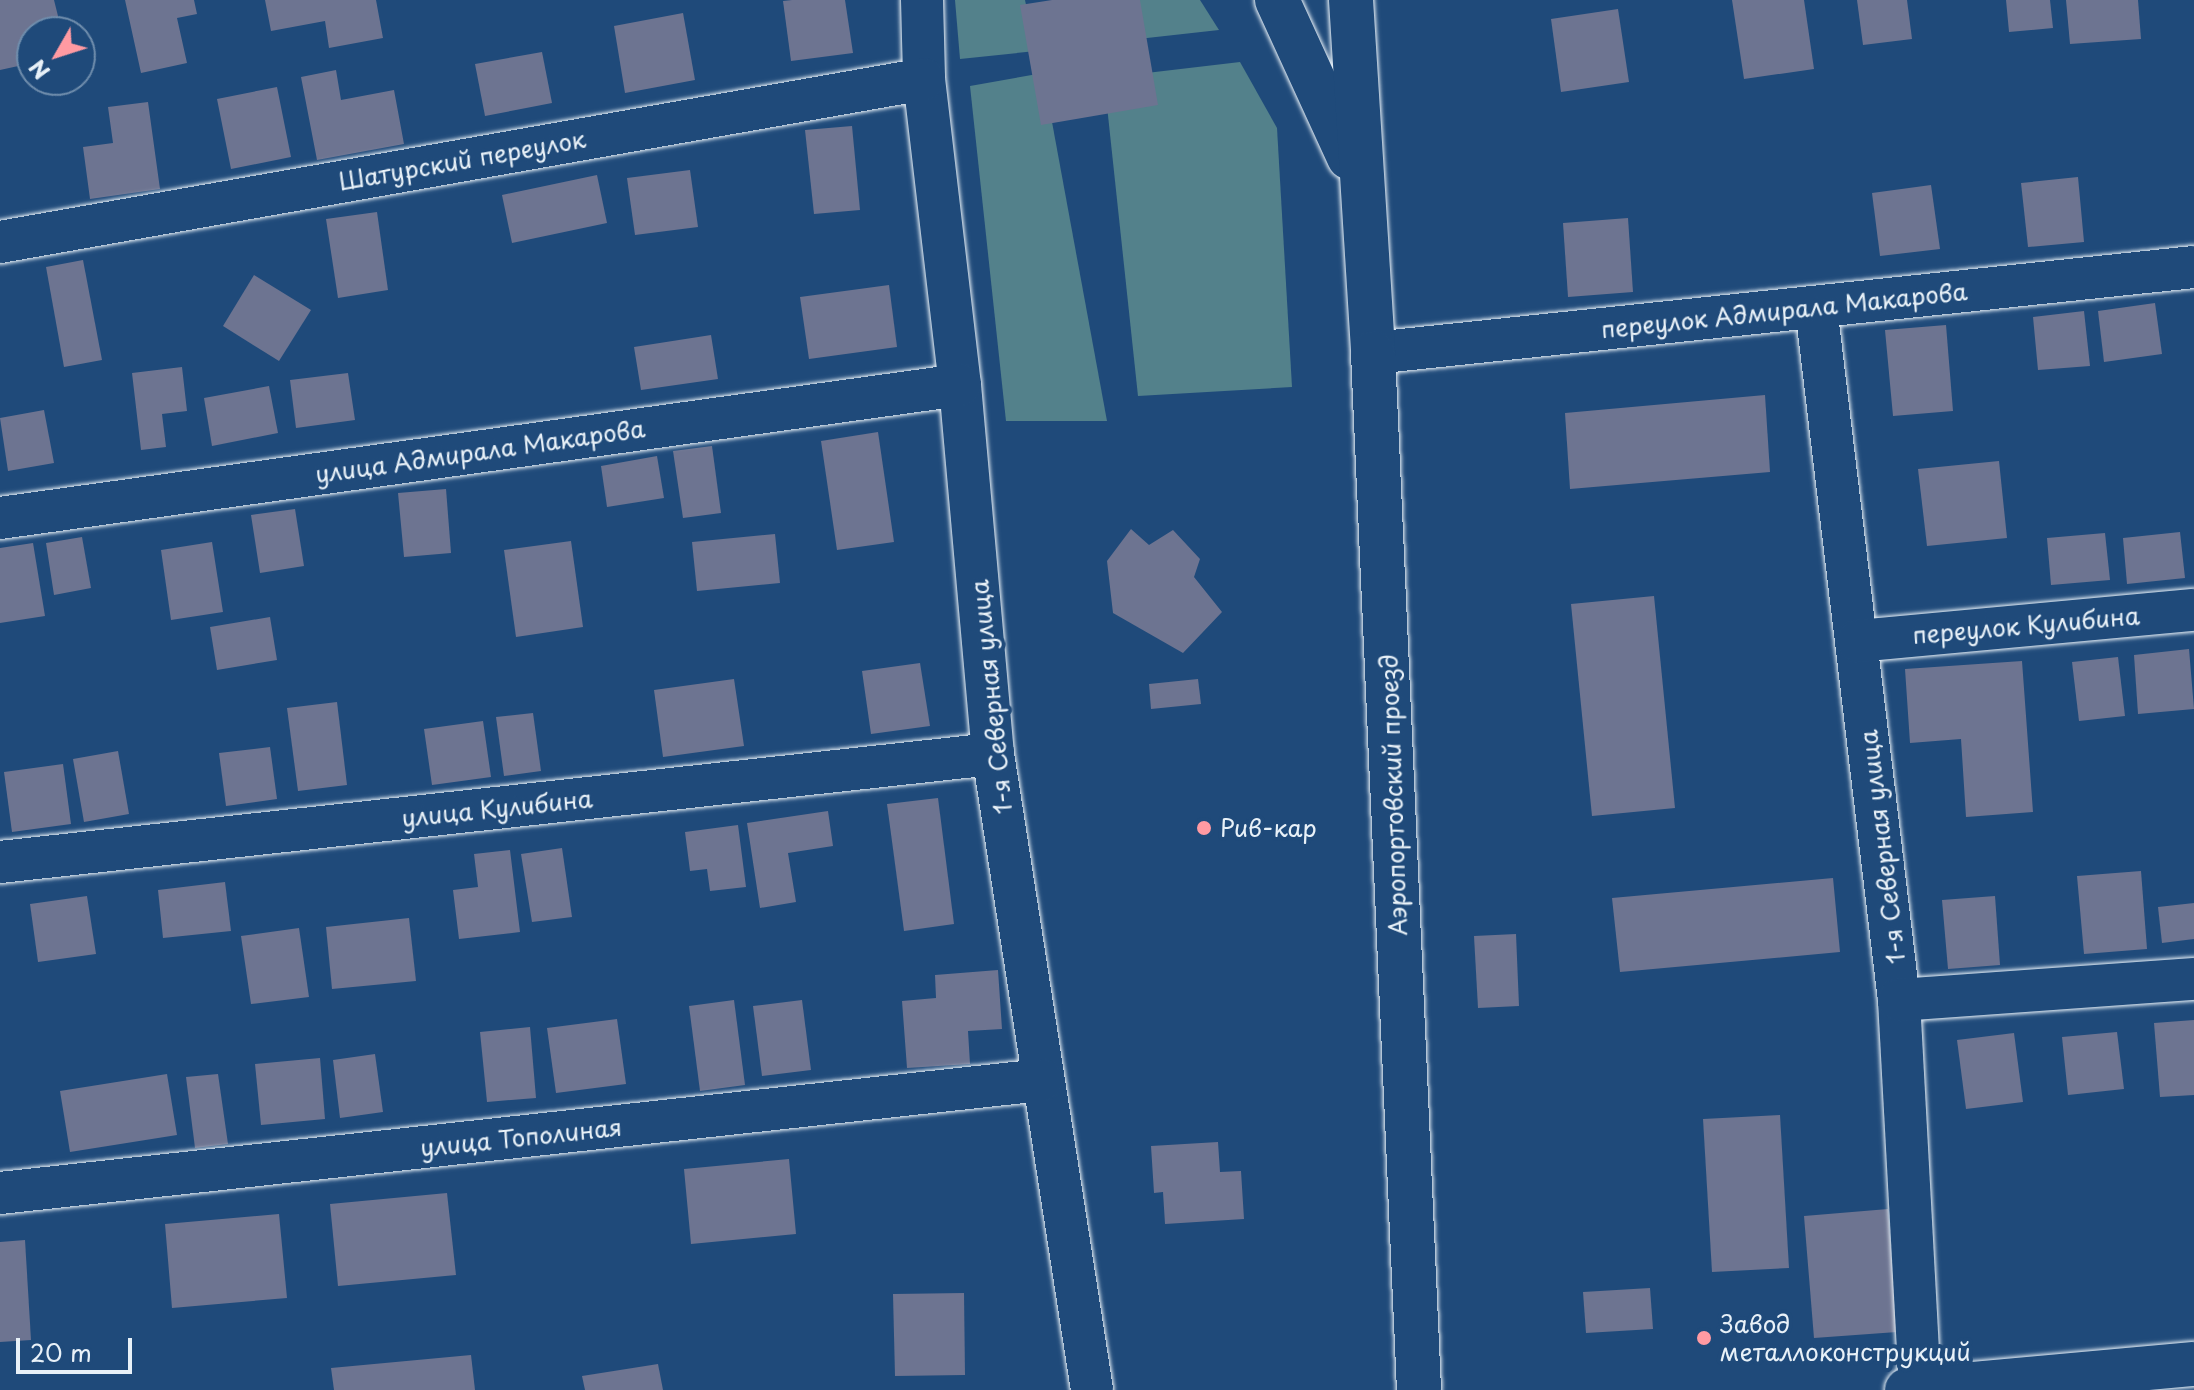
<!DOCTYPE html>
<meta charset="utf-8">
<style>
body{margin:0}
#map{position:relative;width:2194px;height:1390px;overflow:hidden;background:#1f4a7a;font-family:"Playpen Sans",sans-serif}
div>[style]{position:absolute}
.green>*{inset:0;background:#53818b}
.building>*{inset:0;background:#6d7491}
.roads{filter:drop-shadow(0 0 2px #e8f1f8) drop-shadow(0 0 2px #e8f1f8)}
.street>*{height:42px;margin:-21px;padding:0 21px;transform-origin:21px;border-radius:21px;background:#1f4a7a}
.secondary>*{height:44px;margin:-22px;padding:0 22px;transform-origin:22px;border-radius:22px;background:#1f4a7a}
.dots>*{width:22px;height:22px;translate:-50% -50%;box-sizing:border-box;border:4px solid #1f4a7a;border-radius:50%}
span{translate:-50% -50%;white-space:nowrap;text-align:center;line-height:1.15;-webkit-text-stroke:8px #1f4a7a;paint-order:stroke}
.street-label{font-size:24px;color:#e8f1f8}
.poi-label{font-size:24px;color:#e8f1f8}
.left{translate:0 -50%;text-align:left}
.north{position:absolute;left:16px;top:16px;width:80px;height:80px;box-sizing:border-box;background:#1f4a7a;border:2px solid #6f8dac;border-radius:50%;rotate:231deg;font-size:22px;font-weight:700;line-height:32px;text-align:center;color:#e8f1f8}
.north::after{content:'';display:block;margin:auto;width:28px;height:36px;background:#ff9aa2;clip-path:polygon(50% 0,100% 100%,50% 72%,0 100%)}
.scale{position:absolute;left:16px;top:1338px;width:116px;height:36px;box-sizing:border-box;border:4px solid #e8f1f8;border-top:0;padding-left:10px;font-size:24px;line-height:28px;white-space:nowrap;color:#e8f1f8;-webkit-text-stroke:6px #1f4a7a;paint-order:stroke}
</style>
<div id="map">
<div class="green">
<i style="clip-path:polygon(955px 0,1025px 0,1036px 51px,960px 59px)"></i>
<i style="clip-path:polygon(1081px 0,1200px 0,1219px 30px,1093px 44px)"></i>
<i style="clip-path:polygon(1240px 62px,1277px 128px,1292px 387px,1138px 396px,1104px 78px)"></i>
<i style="clip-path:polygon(1043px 73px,1107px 421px,1006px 421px,970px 86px)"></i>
</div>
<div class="building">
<i style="clip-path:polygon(0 0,54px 0,62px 32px,32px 32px,32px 63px,0 70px)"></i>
<i style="clip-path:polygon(125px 0,194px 0,197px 14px,177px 18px,187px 63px,141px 73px)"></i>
<i style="clip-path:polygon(265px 0,376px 0,383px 38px,329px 48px,325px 21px,271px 31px)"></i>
<i style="clip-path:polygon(792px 0,845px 0,853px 53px,791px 61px,783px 1px)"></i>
<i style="clip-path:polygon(1052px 0,1140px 0,1158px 105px,1041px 125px,1020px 5px)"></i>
<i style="clip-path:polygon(1732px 0,1804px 0,1814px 69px,1744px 79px)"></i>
<i style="clip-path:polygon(1857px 0,1907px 0,1912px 39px,1863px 45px)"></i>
<i style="clip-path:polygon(2006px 0,2050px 0,2053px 28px,2009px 32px)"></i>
<i style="clip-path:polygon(2066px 0,2138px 0,2141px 39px,2070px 44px)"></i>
<i style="clip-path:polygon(1618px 9px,1629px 82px,1561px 92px,1551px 19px)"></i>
<i style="clip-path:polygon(683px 13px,695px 80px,625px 93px,614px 26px)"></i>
<i style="clip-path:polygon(542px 52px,552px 103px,485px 116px,475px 64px)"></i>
<i style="clip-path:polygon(336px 70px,341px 100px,394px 90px,404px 144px,317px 160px,301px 77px)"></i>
<i style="clip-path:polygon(277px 87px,291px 157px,231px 169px,217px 99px)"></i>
<i style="clip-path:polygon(148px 102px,160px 189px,90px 199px,83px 147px,113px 143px,108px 107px)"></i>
<i style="clip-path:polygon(852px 126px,860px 210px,814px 214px,805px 130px)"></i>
<i style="clip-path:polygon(690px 170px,698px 227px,635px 235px,627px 178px)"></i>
<i style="clip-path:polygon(597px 175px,607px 223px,512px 243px,502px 195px)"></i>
<i style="clip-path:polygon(2078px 177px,2084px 242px,2028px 247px,2021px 183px)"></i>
<i style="clip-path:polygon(1931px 185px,1940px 249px,1880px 256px,1872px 193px)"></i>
<i style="clip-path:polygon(377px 212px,388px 290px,338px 298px,326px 219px)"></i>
<i style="clip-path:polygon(1628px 218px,1633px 292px,1568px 297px,1563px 223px)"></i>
<i style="clip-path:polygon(83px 260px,102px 360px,64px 367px,46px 267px)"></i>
<i style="clip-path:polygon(254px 275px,311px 310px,279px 361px,223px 326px)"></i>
<i style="clip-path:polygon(889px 285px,897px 347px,809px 359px,800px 297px)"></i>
<i style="clip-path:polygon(2155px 303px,2162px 354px,2104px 362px,2098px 311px)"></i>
<i style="clip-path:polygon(2084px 311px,2090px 366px,2038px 370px,2033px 317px)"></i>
<i style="clip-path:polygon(1946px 325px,1953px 411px,1893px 416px,1885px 330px)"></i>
<i style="clip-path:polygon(711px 335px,718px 379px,641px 390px,634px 347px)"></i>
<i style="clip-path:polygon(182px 367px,187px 411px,162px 414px,166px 447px,141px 450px,132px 373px)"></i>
<i style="clip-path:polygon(348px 373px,355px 420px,296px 428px,290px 380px)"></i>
<i style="clip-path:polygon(269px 386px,278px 433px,212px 446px,204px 398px)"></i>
<i style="clip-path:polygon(1765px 395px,1770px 472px,1570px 489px,1565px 413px)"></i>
<i style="clip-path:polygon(44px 410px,54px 463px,8px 471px,0 418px)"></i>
<i style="clip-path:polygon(878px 432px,894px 542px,837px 550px,821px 441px)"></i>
<i style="clip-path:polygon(712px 446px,721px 513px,683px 518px,673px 451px)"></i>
<i style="clip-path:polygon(657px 456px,664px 498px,607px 507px,601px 466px)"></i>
<i style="clip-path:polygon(1999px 461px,2007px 538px,1927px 546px,1918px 469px)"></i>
<i style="clip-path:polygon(446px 489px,451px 553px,404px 557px,398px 493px)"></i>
<i style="clip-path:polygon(295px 509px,304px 566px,260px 573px,251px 515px)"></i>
<i style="clip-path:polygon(1131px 529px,1149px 545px,1173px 530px,1200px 559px,1194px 577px,1222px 612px,1183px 653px,1113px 613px,1107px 561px)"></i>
<i style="clip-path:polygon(2180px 532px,2185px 578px,2127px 584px,2123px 538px)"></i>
<i style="clip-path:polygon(2105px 533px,2110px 580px,2051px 585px,2047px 538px)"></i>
<i style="clip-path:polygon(775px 534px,780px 583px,697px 591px,692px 542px)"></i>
<i style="clip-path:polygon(82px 537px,91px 588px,54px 595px,46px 543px)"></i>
<i style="clip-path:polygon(571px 541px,583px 627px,516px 637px,504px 550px)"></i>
<i style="clip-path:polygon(212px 542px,223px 612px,171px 620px,161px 550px)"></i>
<i style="clip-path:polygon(33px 543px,45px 616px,0 623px,0 548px)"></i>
<i style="clip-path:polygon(1654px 596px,1675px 808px,1592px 816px,1571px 604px)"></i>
<i style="clip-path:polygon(270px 617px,277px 660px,217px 670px,210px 627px)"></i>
<i style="clip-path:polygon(2189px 649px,2194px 709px,2138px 714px,2134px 655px)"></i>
<i style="clip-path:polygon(2118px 657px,2125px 716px,2079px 721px,2072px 662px)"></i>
<i style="clip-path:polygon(2022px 661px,2033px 812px,1966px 817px,1961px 739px,1910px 743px,1905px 669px)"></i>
<i style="clip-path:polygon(920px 663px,930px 726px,871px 734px,862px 671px)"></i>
<i style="clip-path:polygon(734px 679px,744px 746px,663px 757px,654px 690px)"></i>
<i style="clip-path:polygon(1198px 679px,1201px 704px,1151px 709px,1149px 684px)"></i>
<i style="clip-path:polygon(337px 702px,347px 785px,298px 791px,287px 708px)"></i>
<i style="clip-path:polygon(533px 713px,541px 771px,504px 776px,496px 717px)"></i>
<i style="clip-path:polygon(483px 721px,491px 777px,432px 785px,424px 729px)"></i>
<i style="clip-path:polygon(270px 747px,277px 799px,226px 806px,219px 753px)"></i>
<i style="clip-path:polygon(118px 751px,129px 814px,84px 822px,73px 759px)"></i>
<i style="clip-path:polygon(63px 764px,71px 824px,12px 832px,4px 772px)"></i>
<i style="clip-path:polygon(938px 798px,954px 924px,904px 931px,887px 804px)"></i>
<i style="clip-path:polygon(828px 811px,833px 846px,788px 853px,796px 902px,760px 908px,747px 823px)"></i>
<i style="clip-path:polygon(738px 825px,746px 887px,710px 891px,707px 869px,690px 871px,685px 832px)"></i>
<i style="clip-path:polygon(562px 848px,572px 917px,532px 922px,521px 854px)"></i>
<i style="clip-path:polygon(510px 850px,520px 932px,459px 939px,453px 890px,478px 887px,474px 854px)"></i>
<i style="clip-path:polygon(2141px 871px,2147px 949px,2084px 954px,2077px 876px)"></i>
<i style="clip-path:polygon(1833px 878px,1840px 952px,1620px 972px,1612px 898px)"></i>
<i style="clip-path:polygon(225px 882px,231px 931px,163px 938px,158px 890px)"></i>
<i style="clip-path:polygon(87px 896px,96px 954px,38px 962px,30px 904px)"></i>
<i style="clip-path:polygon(1995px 896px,2000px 965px,1948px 969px,1942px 900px)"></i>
<i style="clip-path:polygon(2194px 903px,2194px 939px,2162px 943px,2158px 907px)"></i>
<i style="clip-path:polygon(409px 918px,416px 981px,332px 989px,326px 927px)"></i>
<i style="clip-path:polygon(299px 928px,309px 997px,251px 1004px,241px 936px)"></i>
<i style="clip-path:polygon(1516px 934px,1519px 1006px,1478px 1008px,1474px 936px)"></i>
<i style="clip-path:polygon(998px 970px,1002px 1029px,968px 1031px,970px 1064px,907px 1068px,902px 1001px,936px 998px,935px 975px)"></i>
<i style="clip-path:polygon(734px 1000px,745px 1085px,700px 1091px,689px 1006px)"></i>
<i style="clip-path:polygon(802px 1000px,811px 1070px,762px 1076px,753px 1006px)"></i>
<i style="clip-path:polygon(617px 1019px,626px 1084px,556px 1093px,547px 1028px)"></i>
<i style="clip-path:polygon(2194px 1020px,2194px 1095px,2160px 1097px,2154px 1023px)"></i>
<i style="clip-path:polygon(530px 1027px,536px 1098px,487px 1102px,480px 1032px)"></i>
<i style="clip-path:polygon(2117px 1032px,2124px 1089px,2068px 1095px,2062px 1037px)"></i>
<i style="clip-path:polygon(2014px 1033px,2023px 1102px,1966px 1109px,1957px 1040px)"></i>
<i style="clip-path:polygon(375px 1054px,383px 1112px,340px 1118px,333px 1060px)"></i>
<i style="clip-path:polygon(320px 1058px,325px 1119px,261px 1125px,255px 1064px)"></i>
<i style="clip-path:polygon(167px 1074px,177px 1135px,70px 1152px,60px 1091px)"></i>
<i style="clip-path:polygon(218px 1074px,228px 1144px,195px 1148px,186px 1077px)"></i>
<i style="clip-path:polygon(1780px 1115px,1789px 1268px,1712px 1272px,1703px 1119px)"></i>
<i style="clip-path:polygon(1218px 1142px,1220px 1172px,1241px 1171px,1244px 1219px,1165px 1224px,1163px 1192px,1154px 1193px,1151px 1146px)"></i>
<i style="clip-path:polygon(789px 1159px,796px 1234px,691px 1244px,684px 1169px)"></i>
<i style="clip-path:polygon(447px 1193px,456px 1275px,338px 1286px,330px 1204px)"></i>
<i style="clip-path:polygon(1888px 1209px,1897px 1332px,1814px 1338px,1804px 1216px)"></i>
<i style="clip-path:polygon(279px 1214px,287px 1298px,172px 1308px,165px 1224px)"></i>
<i style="clip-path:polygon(25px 1240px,31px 1340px,0 1342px,0 1242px)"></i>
<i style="clip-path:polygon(1650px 1288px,1653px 1329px,1586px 1333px,1583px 1292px)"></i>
<i style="clip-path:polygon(964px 1293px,965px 1375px,895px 1376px,893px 1294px)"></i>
<i style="clip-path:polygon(471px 1355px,475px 1390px,334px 1390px,331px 1368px)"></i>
<i style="clip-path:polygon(658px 1364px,663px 1390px,585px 1390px,582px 1376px)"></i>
</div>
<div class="roads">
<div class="street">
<i style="left:922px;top:0;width:79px;rotate:88.5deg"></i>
<i style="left:924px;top:79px;width:308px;rotate:83.3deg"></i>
<i style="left:960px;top:385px;width:370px;rotate:84.9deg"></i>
<i style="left:993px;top:754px;width:644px;rotate:81.15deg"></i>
<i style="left:0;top:242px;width:938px;rotate:-10deg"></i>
<i style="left:1816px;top:307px;width:698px;rotate:83.17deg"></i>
<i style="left:1899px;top:1000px;width:390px;rotate:86.9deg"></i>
<i style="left:1373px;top:353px;width:825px;rotate:-5.98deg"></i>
<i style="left:0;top:518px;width:969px;rotate:-7.89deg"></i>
<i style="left:1858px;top:641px;width:337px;rotate:-5.3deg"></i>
<i style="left:0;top:862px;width:999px;rotate:-6.21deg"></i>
<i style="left:1899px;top:1000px;width:296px;rotate:-4.1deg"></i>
<i style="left:0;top:1193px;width:1048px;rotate:-6.19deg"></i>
</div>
<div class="secondary">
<i style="left:1277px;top:0;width:173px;rotate:65.4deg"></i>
<i style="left:1351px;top:0;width:354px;rotate:86.4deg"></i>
<i style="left:1373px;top:353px;width:1038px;rotate:87.46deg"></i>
<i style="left:1907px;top:1390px;width:288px;rotate:-5.2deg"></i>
</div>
</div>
<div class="dots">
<i style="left:1204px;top:828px;background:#ff9aa2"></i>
<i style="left:1704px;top:1338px;background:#ff9aa2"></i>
</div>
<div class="street-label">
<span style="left:462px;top:160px;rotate:-10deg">Шатурский переулок</span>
<span style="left:1784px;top:310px;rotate:-6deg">переулок Адмирала Макарова</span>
<span style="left:480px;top:451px;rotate:-8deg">улица Адмирала Макарова</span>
<span style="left:2026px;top:625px;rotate:-5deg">переулок Кулибина</span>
<span style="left:991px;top:697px;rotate:-96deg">1-я Северная улица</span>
<span style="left:1393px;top:795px;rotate:-92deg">Аэропортовский проезд</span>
<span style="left:497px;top:808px;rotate:-6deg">улица Кулибина</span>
<span style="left:1882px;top:847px;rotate:-97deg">1-я Северная улица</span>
<span style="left:521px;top:1137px;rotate:-6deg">улица Тополиная</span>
</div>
<div class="poi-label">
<span class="left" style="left:1220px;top:828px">Рив-кар</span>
<span class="left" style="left:1720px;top:1338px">Завод<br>металлоконструкций</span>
</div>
<div class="north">N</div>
<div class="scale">20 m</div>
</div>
